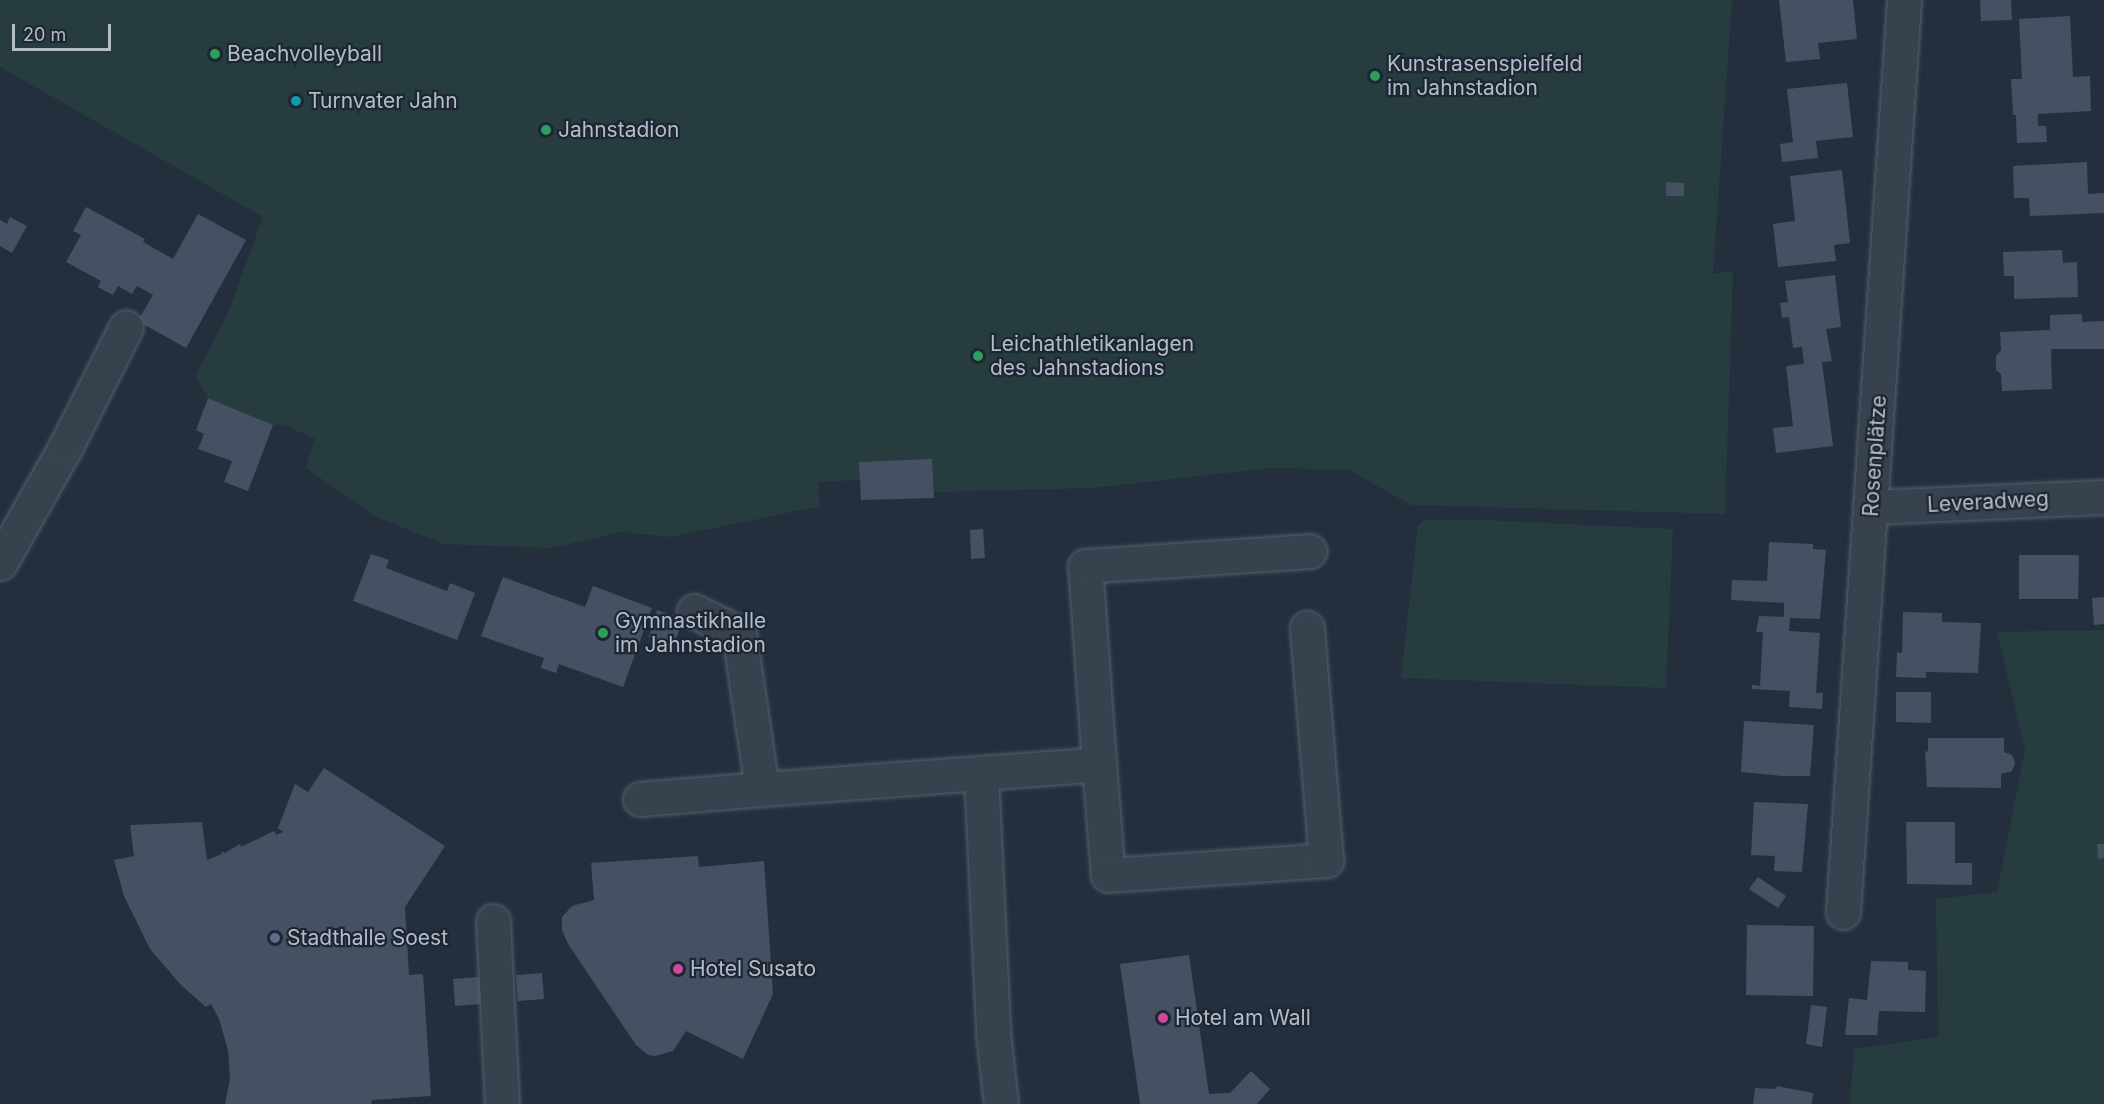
<!DOCTYPE html>
<meta charset="utf-8">
<style>
body{margin:0}
#map{position:relative;width:2104px;height:1104px;overflow:hidden;background:#242f3e;font-family:Inter,sans-serif}
div>[style]{position:absolute}
.green>*{inset:0;background:#263c3f}
.building>*{inset:0;background:#455162}
.roads{filter:drop-shadow(0 0 2px #565f6c) drop-shadow(0 0 2px #565f6c)}
.minor>*{height:33px;margin:-16.5px;padding:0 16.5px;transform-origin:16.5px;border-radius:16.5px;background:#38414e}
.dots>*{width:16px;height:16px;translate:-50% -50%;box-sizing:border-box;border:3px solid #1d2633;border-radius:50%}
span{translate:-50% -50%;white-space:nowrap;text-align:center;line-height:1.15;-webkit-text-stroke:4.5px #1d2633;paint-order:stroke}
.poi-label{font-size:21px;color:#b4bcc9}
.left{translate:0 -50%;text-align:left}
.street-label{font-size:21px;color:#b4bcc9}
.scale{position:absolute;left:12px;top:24px;width:99px;height:27px;box-sizing:border-box;border:3px solid #b4bcc9;border-top:0;padding-left:8px;font-size:18px;line-height:21px;white-space:nowrap;color:#b4bcc9;-webkit-text-stroke:4px #1d2633;paint-order:stroke}
</style>
<div id="map">
<div class="green">
<i style="clip-path:polygon(0 0,1732px 0,1713px 274px,1733px 271px,1725px 514px,1411px 505px,1349px 470px,1271px 468px,1093px 488px,933px 492px,860px 480px,818px 482px,820px 506px,671px 537px,622px 532px,551px 548px,444px 544px,374px 516px,306px 468px,315px 438px,283px 425px,273px 425px,208px 398px,195px 376px,228px 313px,263px 217px,0 67px)"></i>
<i style="clip-path:polygon(1426px 520px,1484px 520px,1673px 529px,1666px 688px,1401px 678px,1418px 525px)"></i>
<i style="clip-path:polygon(2104px 630px,2104px 1104px,1850px 1104px,1854px 1049px,1938px 1037px,1936px 899px,1997px 892px,2025px 750px,1997px 632px)"></i>
</div>
<div class="building">
<i style="clip-path:polygon(1779px 0,1853px 0,1857px 39px,1818px 43px,1820px 59px,1786px 62px)"></i>
<i style="clip-path:polygon(1980px 0,2011px 0,2012px 20px,1981px 21px)"></i>
<i style="clip-path:polygon(2070px 16px,2073px 77px,2090px 76px,2091px 111px,2038px 114px,2038px 126px,2046px 126px,2047px 142px,2017px 143px,2016px 115px,2013px 115px,2011px 79px,2022px 79px,2019px 19px)"></i>
<i style="clip-path:polygon(1847px 83px,1853px 137px,1816px 141px,1818px 158px,1782px 162px,1780px 144px,1793px 142px,1787px 89px)"></i>
<i style="clip-path:polygon(2087px 162px,2088px 194px,2104px 193px,2104px 213px,2030px 216px,2029px 198px,2014px 198px,2013px 166px)"></i>
<i style="clip-path:polygon(1842px 170px,1850px 243px,1834px 245px,1836px 261px,1778px 267px,1773px 224px,1795px 221px,1790px 176px)"></i>
<i style="clip-path:polygon(1666px 182px,1684px 183px,1684px 196px,1666px 196px)"></i>
<i style="clip-path:polygon(86px 207px,145px 239px,143px 242px,173px 259px,198px 214px,246px 240px,186px 348px,138px 321px,153px 295px,137px 286px,132px 294px,118px 286px,113px 295px,98px 287px,101px 281px,66px 262px,81px 235px,73px 231px)"></i>
<i style="clip-path:polygon(10px 217px,27px 226px,12px 253px,0 246px,0 220px,7px 224px)"></i>
<i style="clip-path:polygon(2062px 250px,2063px 263px,2077px 262px,2078px 297px,2014px 299px,2014px 276px,2004px 276px,2003px 252px)"></i>
<i style="clip-path:polygon(1835px 275px,1841px 327px,1826px 329px,1832px 361px,1822px 362px,1833px 446px,1776px 453px,1773px 428px,1793px 426px,1786px 366px,1804px 364px,1802px 347px,1793px 348px,1789px 317px,1782px 318px,1780px 303px,1788px 302px,1785px 281px)"></i>
<i style="clip-path:polygon(2082px 314px,2082px 322px,2104px 321px,2104px 349px,2051px 349px,2052px 389px,2002px 391px,2001px 374px,1996px 370px,1996px 356px,2001px 350px,2000px 332px,2050px 330px,2050px 315px)"></i>
<i style="clip-path:polygon(208px 398px,273px 425px,248px 491px,224px 482px,232px 461px,198px 449px,204px 434px,196px 430px)"></i>
<i style="clip-path:polygon(932px 459px,934px 498px,861px 500px,859px 462px)"></i>
<i style="clip-path:polygon(983px 529px,985px 558px,971px 559px,970px 530px)"></i>
<i style="clip-path:polygon(1769px 542px,1813px 544px,1813px 549px,1826px 550px,1820px 619px,1790px 618px,1789px 631px,1820px 633px,1816px 693px,1823px 693px,1822px 709px,1789px 707px,1790px 691px,1752px 689px,1752px 685px,1760px 686px,1763px 632px,1756px 632px,1759px 616px,1784px 617px,1784px 603px,1731px 600px,1732px 580px,1767px 581px)"></i>
<i style="clip-path:polygon(371px 554px,389px 560px,386px 568px,447px 591px,450px 583px,475px 593px,457px 640px,353px 601px)"></i>
<i style="clip-path:polygon(2019px 555px,2079px 555px,2078px 599px,2019px 599px)"></i>
<i style="clip-path:polygon(503px 577px,585px 607px,593px 586px,652px 608px,623px 687px,559px 664px,556px 673px,541px 668px,544px 658px,481px 636px)"></i>
<i style="clip-path:polygon(2104px 597px,2104px 624px,2094px 625px,2092px 598px)"></i>
<i style="clip-path:polygon(657px 610px,683px 619px,674px 645px,649px 637px)"></i>
<i style="clip-path:polygon(1903px 612px,1942px 613px,1942px 622px,1981px 623px,1978px 673px,1926px 672px,1926px 678px,1896px 677px,1897px 652px,1902px 653px)"></i>
<i style="clip-path:polygon(1896px 692px,1931px 692px,1931px 723px,1896px 722px)"></i>
<i style="clip-path:polygon(1744px 721px,1814px 725px,1810px 776px,1783px 776px,1741px 772px)"></i>
<i style="clip-path:polygon(1928px 738px,2004px 738px,2004px 752px,2012px 755px,2015px 763px,2012px 771px,2001px 774px,2001px 788px,1927px 787px,1925px 751px,1928px 752px)"></i>
<i style="clip-path:polygon(324px 768px,445px 846px,405px 907px,409px 975px,423px 974px,431px 1096px,372px 1100px,371px 1104px,225px 1104px,230px 1079px,228px 1050px,219px 1019px,211px 1004px,206px 1007px,181px 985px,150px 949px,124px 896px,114px 860px,134px 856px,130px 825px,202px 822px,207px 860px,222px 854px,221px 851px,225px 853px,240px 844px,241px 847px,274px 831px,276px 835px,283px 832px,278px 828px,295px 784px,308px 792px)"></i>
<i style="clip-path:polygon(1754px 802px,1808px 804px,1802px 872px,1774px 871px,1775px 856px,1751px 855px)"></i>
<i style="clip-path:polygon(1906px 822px,1955px 822px,1955px 863px,1972px 863px,1972px 885px,1907px 884px)"></i>
<i style="clip-path:polygon(2097px 844px,2104px 844px,2104px 858px,2098px 859px)"></i>
<i style="clip-path:polygon(698px 856px,699px 867px,764px 861px,773px 994px,743px 1059px,686px 1031px,673px 1051px,655px 1056px,648px 1055px,636px 1045px,568px 944px,562px 930px,562px 917px,572px 906px,594px 900px,591px 863px)"></i>
<i style="clip-path:polygon(1758px 877px,1786px 896px,1778px 908px,1749px 889px)"></i>
<i style="clip-path:polygon(1747px 925px,1814px 926px,1813px 996px,1746px 995px)"></i>
<i style="clip-path:polygon(1189px 955px,1209px 1094px,1230px 1093px,1251px 1071px,1270px 1089px,1257px 1104px,1140px 1104px,1120px 964px)"></i>
<i style="clip-path:polygon(1871px 961px,1908px 962px,1908px 970px,1926px 971px,1925px 1012px,1879px 1011px,1877px 1035px,1845px 1035px,1849px 998px,1867px 1000px)"></i>
<i style="clip-path:polygon(542px 973px,544px 999px,518px 1001px,516px 975px)"></i>
<i style="clip-path:polygon(479px 977px,481px 1004px,455px 1006px,453px 979px)"></i>
<i style="clip-path:polygon(1811px 1005px,1827px 1007px,1822px 1047px,1806px 1044px)"></i>
<i style="clip-path:polygon(1777px 1086px,1813px 1093px,1812px 1104px,1753px 1104px,1755px 1088px,1776px 1089px)"></i>
</div>
<div class="roads">
<div class="minor">
<i style="left:1872px;top:507px;width:232px;rotate:-2.5deg"></i>
<i style="left:0;top:563px;width:134px;rotate:-60.6deg"></i>
<i style="left:66px;top:446px;width:133px;rotate:-63.2deg"></i>
<i style="left:694px;top:611px;width:50px;rotate:26.1deg"></i>
<i style="left:739px;top:633px;width:158px;rotate:81.6deg"></i>
<i style="left:762px;top:789px;width:338px;rotate:-4.2deg"></i>
<i style="left:1099px;top:764px;width:111px;rotate:85.4deg"></i>
<i style="left:1108px;top:875px;width:219px;rotate:-3.9deg"></i>
<i style="left:1326px;top:860px;width:233px;rotate:-94.7deg"></i>
<i style="left:1099px;top:764px;width:198px;rotate:-94deg"></i>
<i style="left:1085px;top:566px;width:225px;rotate:-3.8deg"></i>
<i style="left:981px;top:773px;width:259px;rotate:87.3deg"></i>
<i style="left:993px;top:1032px;width:72px;rotate:83.7deg"></i>
<i style="left:640px;top:799px;width:122px;rotate:-4.7deg"></i>
<i style="left:1843px;top:912px;width:914px;rotate:-86.17deg"></i>
<i style="left:493px;top:921px;width:183px;rotate:87.2deg"></i>
</div>
</div>
<div class="dots">
<i style="left:215px;top:54px;background:#2e9e5b"></i>
<i style="left:1375px;top:76px;background:#2e9e5b"></i>
<i style="left:296px;top:101px;background:#0f9aa8"></i>
<i style="left:546px;top:130px;background:#2e9e5b"></i>
<i style="left:978px;top:356px;background:#2e9e5b"></i>
<i style="left:603px;top:633px;background:#2e9e5b"></i>
<i style="left:275px;top:938px;background:#5c6f8a"></i>
<i style="left:678px;top:969px;background:#d1479c"></i>
<i style="left:1163px;top:1018px;background:#d1479c"></i>
</div>
<div class="poi-label">
<span class="left" style="left:227px;top:54px">Beachvolleyball</span>
<span class="left" style="left:1387px;top:76px">Kunstrasenspielfeld<br>im Jahnstadion</span>
<span class="left" style="left:308px;top:101px">Turnvater Jahn</span>
<span class="left" style="left:558px;top:130px">Jahnstadion</span>
<span class="left" style="left:990px;top:356px">Leichathletikanlagen<br>des Jahnstadions</span>
<span class="left" style="left:615px;top:633px">Gymnastikhalle<br>im Jahnstadion</span>
<span class="left" style="left:287px;top:938px">Stadthalle Soest</span>
<span class="left" style="left:690px;top:969px">Hotel Susato</span>
<span class="left" style="left:1175px;top:1018px">Hotel am Wall</span>
</div>
<div class="street-label">
<span style="left:1875px;top:456px;rotate:-86deg">Rosenplätze</span>
<span style="left:1988px;top:502px;rotate:-3deg">Leveradweg</span>
</div>
<div class="scale">20 m</div>
</div>
